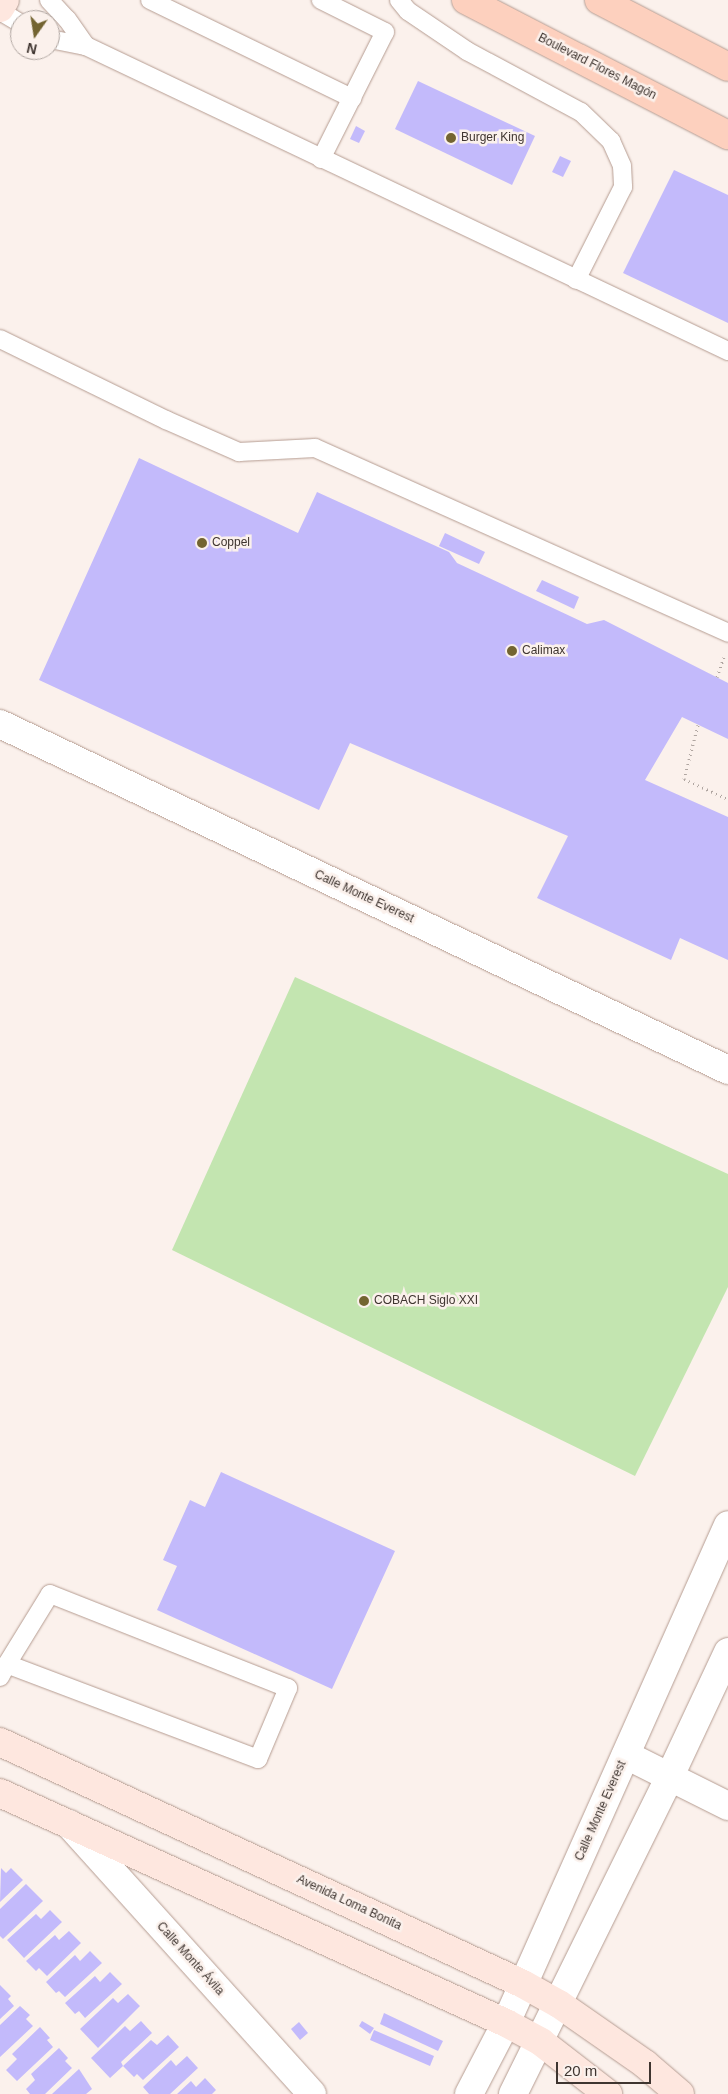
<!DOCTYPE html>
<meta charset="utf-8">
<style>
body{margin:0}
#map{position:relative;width:728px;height:2094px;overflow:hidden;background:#fbf1ec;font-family:Arial,sans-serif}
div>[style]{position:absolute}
.green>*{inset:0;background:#c3e5b0}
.building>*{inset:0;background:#c3bafb}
.path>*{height:3px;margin-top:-1.5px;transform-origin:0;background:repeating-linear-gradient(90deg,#b0a6a1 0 1px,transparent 0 5px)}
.roads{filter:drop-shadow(0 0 1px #b59c91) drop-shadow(0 0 1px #b59c91)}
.lane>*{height:18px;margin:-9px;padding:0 9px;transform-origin:9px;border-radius:9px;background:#fff}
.street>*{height:28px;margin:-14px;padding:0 14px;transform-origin:14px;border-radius:14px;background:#fff}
.secondary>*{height:28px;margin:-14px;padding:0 14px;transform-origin:14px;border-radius:14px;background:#fee7df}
.primary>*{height:28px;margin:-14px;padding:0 14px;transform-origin:14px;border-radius:14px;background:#fdd0be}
.dots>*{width:14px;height:14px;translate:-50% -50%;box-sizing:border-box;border:2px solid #fbf1ec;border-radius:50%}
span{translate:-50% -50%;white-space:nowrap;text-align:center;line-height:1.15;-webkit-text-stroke:5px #fbf1ec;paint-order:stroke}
.street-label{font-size:12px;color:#3f3530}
.poi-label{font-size:12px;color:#3f3530}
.left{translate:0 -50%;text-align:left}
.north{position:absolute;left:10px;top:10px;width:50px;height:50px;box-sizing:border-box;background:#fbf1ec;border:1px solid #b0a6a1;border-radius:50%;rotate:193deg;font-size:14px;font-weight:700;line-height:20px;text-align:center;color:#3f3530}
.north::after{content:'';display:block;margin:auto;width:18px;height:22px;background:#736431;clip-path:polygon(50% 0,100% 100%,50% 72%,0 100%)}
.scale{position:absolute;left:556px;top:2062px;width:95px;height:22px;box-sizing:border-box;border:2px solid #3f3530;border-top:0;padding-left:6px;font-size:15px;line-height:18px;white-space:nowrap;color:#3f3530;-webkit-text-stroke:4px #fbf1ec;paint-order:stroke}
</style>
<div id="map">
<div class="green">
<i style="clip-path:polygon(295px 977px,728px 1174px,728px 1287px,635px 1476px,172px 1250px)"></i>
</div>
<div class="building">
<i style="clip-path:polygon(418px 81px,535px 136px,512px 185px,395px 129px)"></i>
<i style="clip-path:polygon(356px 126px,365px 131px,359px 143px,350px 139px)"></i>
<i style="clip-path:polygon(560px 156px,571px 161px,563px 177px,552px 172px)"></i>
<i style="clip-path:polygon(674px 170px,728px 195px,728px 323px,623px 273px)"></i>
<i style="clip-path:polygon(139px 458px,298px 533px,317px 492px,449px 552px,457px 563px,587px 624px,604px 620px,728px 683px,728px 739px,682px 717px,645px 780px,728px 817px,728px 960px,680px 938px,671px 960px,537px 898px,568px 836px,350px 743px,319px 810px,39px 680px)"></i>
<i style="clip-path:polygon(445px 533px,485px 552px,479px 564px,439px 546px)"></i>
<i style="clip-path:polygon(542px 580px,579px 597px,574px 609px,536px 591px)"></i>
<i style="clip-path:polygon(221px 1472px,395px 1551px,332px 1689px,157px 1610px,177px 1566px,163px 1560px,190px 1500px,205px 1507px)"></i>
<i style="clip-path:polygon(1px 1868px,6px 1873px,11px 1868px,23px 1880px,0 1902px)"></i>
<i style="clip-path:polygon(26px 1884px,43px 1901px,3px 1939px,0 1936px,0 1909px)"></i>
<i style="clip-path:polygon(50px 1910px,62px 1922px,24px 1958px,7px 1940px,36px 1914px,41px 1919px)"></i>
<i style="clip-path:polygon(69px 1931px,81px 1943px,47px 1976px,39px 1968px,36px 1971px,26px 1961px,55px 1935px,59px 1940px)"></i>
<i style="clip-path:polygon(90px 1951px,102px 1963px,65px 1997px,59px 1991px,56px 1993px,46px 1982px,75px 1955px,80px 1961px)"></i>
<i style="clip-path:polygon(110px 1972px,122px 1984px,85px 2018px,79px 2011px,75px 2014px,65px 2003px,95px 1976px,100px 1982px)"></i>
<i style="clip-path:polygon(0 1985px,11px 1996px,8px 1999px,14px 2006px,0 2019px)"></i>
<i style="clip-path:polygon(128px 1994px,140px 2006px,98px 2048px,80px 2029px,113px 1998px,118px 2003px)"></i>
<i style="clip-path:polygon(20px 2006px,30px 2015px,26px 2019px,33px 2026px,0 2057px,0 2025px)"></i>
<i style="clip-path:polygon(384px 2013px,443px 2041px,438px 2051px,380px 2024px)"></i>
<i style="clip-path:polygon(141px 2021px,152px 2033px,121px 2062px,123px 2066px,110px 2078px,91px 2058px,125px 2026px,130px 2031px)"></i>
<i style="clip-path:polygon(362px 2021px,374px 2028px,370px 2034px,359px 2026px)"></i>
<i style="clip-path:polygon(299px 2022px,308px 2033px,300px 2040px,291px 2029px)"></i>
<i style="clip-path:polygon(40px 2027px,50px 2038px,47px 2040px,53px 2047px,17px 2081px,6px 2070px,17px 2059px,12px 2054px)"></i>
<i style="clip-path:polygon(374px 2030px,434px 2056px,430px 2066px,370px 2040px)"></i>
<i style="clip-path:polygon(168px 2035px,179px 2047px,143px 2080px,137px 2074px,134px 2077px,123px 2066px,151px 2040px,157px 2045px)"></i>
<i style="clip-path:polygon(59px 2048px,68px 2058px,65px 2061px,72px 2068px,45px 2094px,30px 2094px,26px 2089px,35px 2080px,31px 2074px)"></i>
<i style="clip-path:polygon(187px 2056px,198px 2068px,170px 2094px,149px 2094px,143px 2087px,171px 2060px,176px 2066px)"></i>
<i style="clip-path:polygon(79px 2069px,92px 2089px,86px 2094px,52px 2094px)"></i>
<i style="clip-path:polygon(205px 2078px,216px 2090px,212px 2094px,177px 2094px,191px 2081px,196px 2087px)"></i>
</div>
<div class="path">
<i style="left:717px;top:677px;width:21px;rotate:-71deg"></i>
<i style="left:698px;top:725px;width:56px;rotate:104.5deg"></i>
<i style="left:684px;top:779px;width:48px;rotate:24.4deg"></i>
</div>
<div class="roads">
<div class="lane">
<i style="left:49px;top:0;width:26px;rotate:47deg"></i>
<i style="left:67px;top:19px;width:33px;rotate:55deg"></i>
<i style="left:150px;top:0;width:225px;rotate:25.9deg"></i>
<i style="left:399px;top:0;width:14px;rotate:51deg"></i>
<i style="left:408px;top:11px;width:71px;rotate:34.1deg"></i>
<i style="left:467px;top:51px;width:129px;rotate:28.2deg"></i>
<i style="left:581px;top:112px;width:42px;rotate:44deg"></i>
<i style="left:611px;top:141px;width:27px;rotate:66deg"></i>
<i style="left:622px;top:166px;width:21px;rotate:87deg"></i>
<i style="left:623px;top:187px;width:104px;rotate:116.8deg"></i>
<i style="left:0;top:11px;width:23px;rotate:31deg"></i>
<i style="left:50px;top:39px;width:37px;rotate:11deg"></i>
<i style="left:86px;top:46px;width:711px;rotate:25.41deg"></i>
<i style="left:321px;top:159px;width:142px;rotate:-63.3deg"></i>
<i style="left:385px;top:32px;width:72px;rotate:-153.4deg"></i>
<i style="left:0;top:339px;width:185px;rotate:26deg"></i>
<i style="left:166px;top:420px;width:80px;rotate:23.7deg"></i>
<i style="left:239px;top:452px;width:76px;rotate:-3deg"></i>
<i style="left:315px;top:448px;width:453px;rotate:24.1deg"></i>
<i style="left:0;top:1677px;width:15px;rotate:-62deg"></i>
<i style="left:7px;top:1664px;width:82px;rotate:-58.4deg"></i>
<i style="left:50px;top:1594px;width:256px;rotate:21.6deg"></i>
<i style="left:288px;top:1688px;width:77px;rotate:112.9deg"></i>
<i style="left:258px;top:1759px;width:268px;rotate:-159.3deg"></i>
</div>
<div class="street">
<i style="left:0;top:724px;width:806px;rotate:25.42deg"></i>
<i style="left:626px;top:1755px;width:114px;rotate:26.6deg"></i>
<i style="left:69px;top:1824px;width:363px;rotate:48deg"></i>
<i style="left:469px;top:2094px;width:80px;rotate:-62.5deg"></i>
<i style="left:506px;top:2023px;width:545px;rotate:-65.97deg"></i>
<i style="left:513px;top:2094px;width:352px;rotate:-63.7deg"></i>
<i style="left:669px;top:1778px;width:139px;rotate:-64.9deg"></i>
</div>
<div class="secondary">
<i style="left:0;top:8px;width:9px;rotate:-58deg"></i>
<i style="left:0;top:1742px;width:576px;rotate:24.83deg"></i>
<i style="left:523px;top:1984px;width:41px;rotate:29.1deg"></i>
<i style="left:559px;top:2004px;width:105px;rotate:34.9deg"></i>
<i style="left:645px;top:2064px;width:46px;rotate:40.6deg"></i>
<i style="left:0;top:1793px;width:556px;rotate:24.44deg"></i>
<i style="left:506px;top:2023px;width:40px;rotate:28deg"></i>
<i style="left:541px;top:2042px;width:85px;rotate:37.8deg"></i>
</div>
<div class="primary">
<i style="left:466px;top:0;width:295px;rotate:27.3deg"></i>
<i style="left:599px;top:0;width:145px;rotate:27.4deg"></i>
</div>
</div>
<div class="dots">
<i style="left:451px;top:138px;background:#736431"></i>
<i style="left:202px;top:543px;background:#736431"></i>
<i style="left:512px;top:651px;background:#736431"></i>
<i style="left:364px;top:1301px;background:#736431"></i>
</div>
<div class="street-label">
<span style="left:597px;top:67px;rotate:27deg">Boulevard Flores Magón</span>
<span style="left:364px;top:897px;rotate:25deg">Calle Monte Everest</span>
<span style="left:601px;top:1811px;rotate:-66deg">Calle Monte Everest</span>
<span style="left:349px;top:1903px;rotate:25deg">Avenida Loma Bonita</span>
<span style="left:190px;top:1959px;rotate:48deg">Calle Monte Ávila</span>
</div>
<div class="poi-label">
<span class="left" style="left:461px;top:138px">Burger King</span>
<span class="left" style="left:212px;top:543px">Coppel</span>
<span class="left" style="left:522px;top:651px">Calimax</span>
<span class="left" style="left:374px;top:1301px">COBACH Siglo XXI</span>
</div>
<div class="north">N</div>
<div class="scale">20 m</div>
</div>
